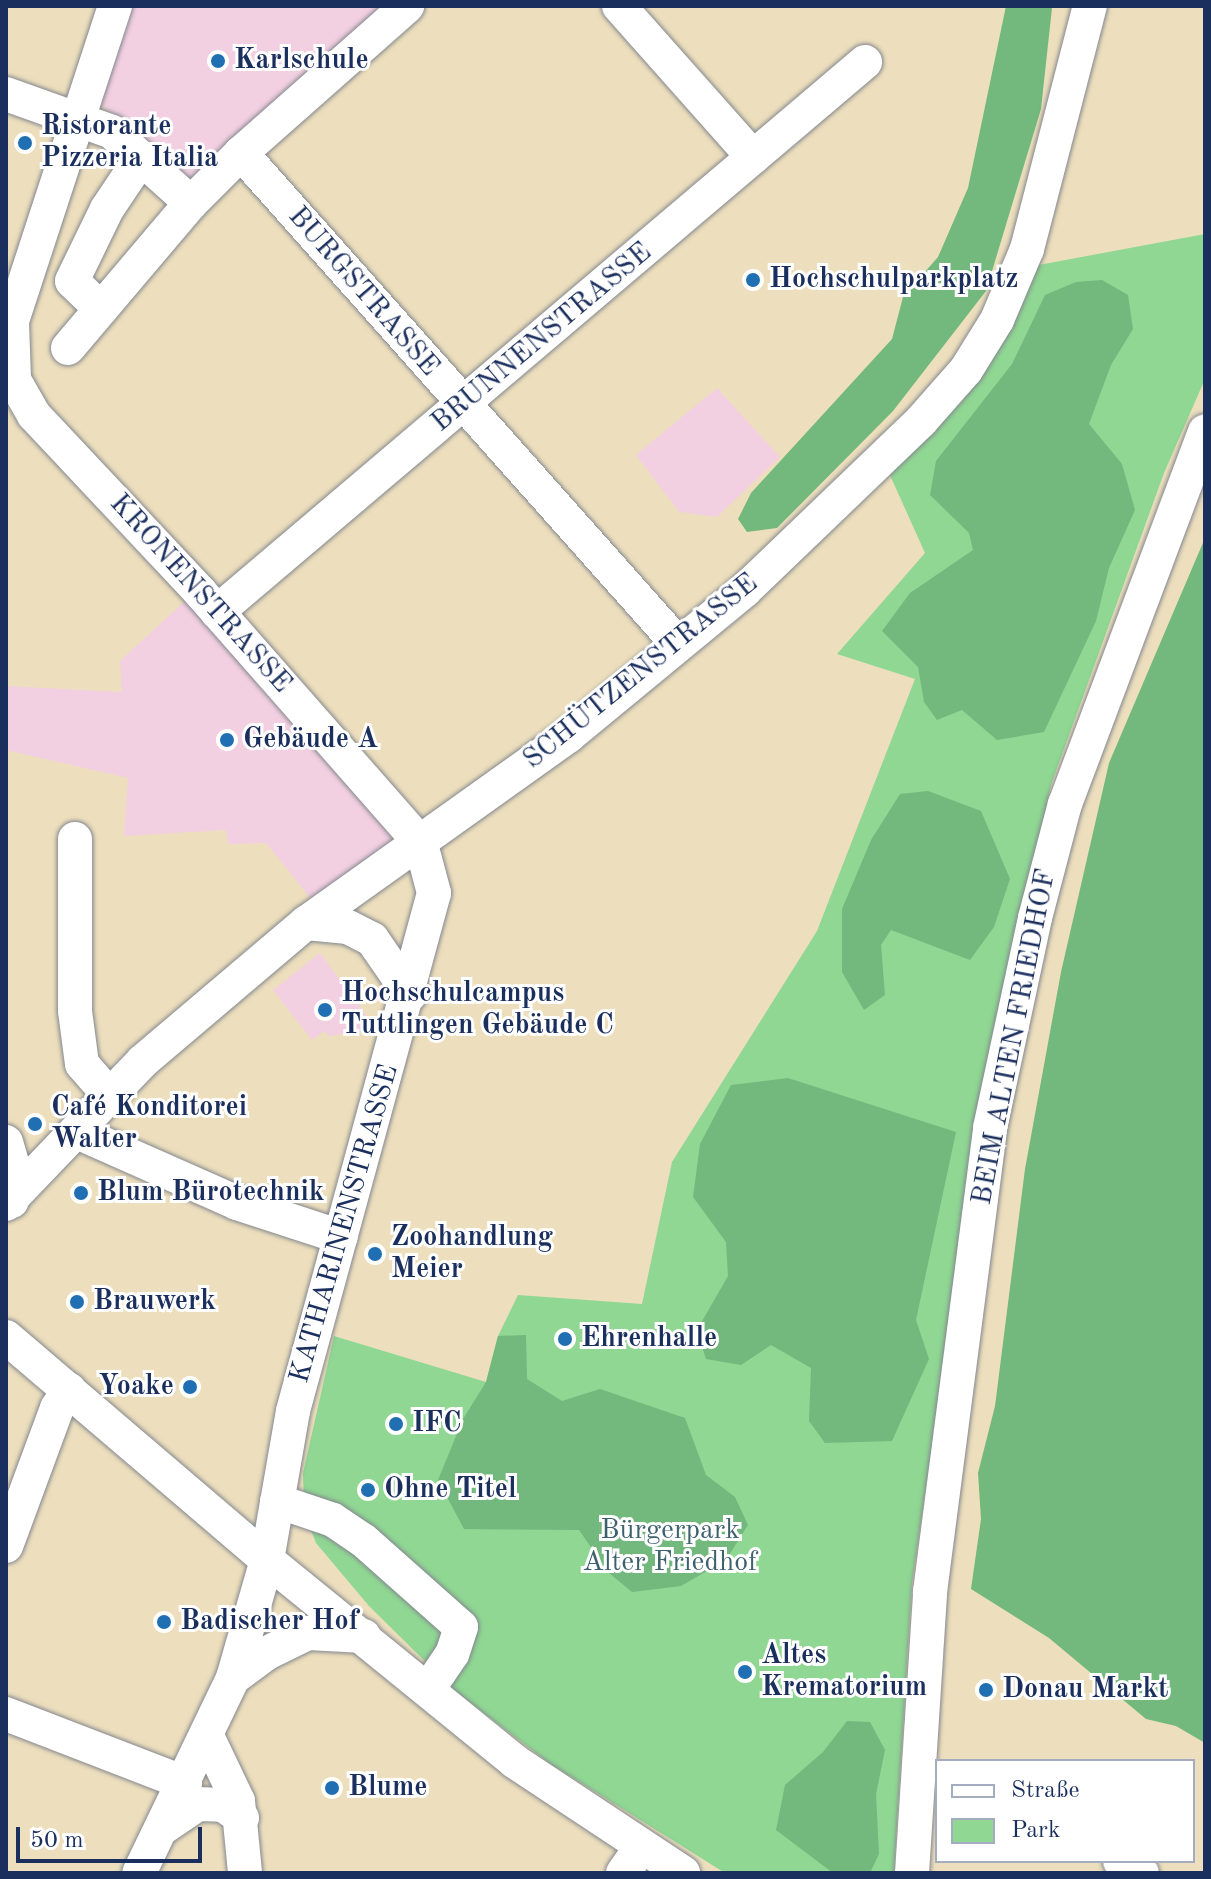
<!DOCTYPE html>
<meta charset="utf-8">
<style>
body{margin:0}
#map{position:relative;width:1211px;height:1879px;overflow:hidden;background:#eddfbd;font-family:"Old Standard TT",serif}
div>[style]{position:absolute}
.built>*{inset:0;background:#f2cfe1}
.green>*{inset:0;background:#8fd793}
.forest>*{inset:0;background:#73b87d}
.roads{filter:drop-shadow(0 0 2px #84878e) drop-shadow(0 0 2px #84878e)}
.minor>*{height:34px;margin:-17px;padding:0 17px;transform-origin:17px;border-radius:17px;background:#fff}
.dots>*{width:22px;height:22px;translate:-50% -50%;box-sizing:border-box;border:4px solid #fff;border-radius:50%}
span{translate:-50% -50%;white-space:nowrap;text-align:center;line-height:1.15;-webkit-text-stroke:6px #fff;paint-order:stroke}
.poi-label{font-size:28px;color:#1b2f5e;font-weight:700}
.left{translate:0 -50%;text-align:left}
.right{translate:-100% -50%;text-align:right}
.street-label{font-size:28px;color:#1b2f5e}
.park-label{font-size:28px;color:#3e616e}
.frame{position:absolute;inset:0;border:8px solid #1b2f5e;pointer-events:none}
.legend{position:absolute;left:935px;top:1759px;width:260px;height:104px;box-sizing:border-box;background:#fff;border:2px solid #a4acbf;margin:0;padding:10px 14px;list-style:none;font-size:24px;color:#1b2f5e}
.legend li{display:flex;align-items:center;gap:16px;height:40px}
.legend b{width:40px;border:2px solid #a4acbf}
.scale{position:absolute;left:16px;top:1827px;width:186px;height:36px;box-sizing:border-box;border:4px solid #1b2f5e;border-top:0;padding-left:10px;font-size:24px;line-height:28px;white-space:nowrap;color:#1b2f5e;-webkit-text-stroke:6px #fff;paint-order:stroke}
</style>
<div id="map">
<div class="built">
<i style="clip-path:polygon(130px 6px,388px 6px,192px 189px,96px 100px)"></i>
<i style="clip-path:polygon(717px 388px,780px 457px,717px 517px,679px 512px,636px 455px)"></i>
<i style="clip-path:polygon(186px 600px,390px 835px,392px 846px,316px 905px,266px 843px,228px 844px,226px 830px,124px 836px,128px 778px,6px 750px,6px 686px,122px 692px,120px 661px)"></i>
<i style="clip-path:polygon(320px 953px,377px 1030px,329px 1036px,324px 1031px,312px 1040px,273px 990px)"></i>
</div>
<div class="green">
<i style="clip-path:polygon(1205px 234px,1205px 379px,1164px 473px,1051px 785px,984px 1091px,912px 1583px,894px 1873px,725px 1873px,549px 1763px,455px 1691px,369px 1606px,316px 1543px,304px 1512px,303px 1473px,334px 1336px,486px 1382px,498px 1336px,518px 1295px,642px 1304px,672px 1162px,817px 931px,915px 679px,837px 654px,925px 553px,889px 473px,1028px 267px)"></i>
</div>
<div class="forest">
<i style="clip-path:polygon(1006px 6px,1052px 8px,1041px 109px,986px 291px,893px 411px,777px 528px,747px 532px,738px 519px,751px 493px,892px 339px,903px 297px,938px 257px,968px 188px)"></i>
<i style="clip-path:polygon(1102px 280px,1128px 295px,1133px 329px,1111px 365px,1089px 424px,1122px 464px,1135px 510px,1109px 568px,1096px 621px,1044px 732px,997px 740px,962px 710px,937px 720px,924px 702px,918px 667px,882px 631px,910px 593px,973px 550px,969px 533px,930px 495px,936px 461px,1012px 364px,1045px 295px,1076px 282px)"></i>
<i style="clip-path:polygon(1205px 538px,1205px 1743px,1176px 1726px,1146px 1719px,1049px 1638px,971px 1589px,981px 1519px,978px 1473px,995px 1406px,1025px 1169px,1061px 972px,1109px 763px)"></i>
<i style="clip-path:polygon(928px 791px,981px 811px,1010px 879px,994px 927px,970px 960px,891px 930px,881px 945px,885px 995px,864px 1010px,842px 972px,842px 909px,871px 840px,900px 794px)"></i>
<i style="clip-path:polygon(788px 1078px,956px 1132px,916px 1320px,929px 1359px,892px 1441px,825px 1443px,809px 1421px,811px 1368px,771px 1345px,741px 1365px,706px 1359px,697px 1330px,728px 1276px,726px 1242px,693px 1197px,700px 1144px,731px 1085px)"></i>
<i style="clip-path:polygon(526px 1335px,527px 1379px,562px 1401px,600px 1389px,685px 1418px,706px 1475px,735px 1497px,748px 1525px,726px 1560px,681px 1586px,632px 1592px,609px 1573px,579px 1530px,464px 1529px,438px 1480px,463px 1419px,486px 1382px,498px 1336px)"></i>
<i style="clip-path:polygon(847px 1721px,870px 1722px,885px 1750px,876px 1794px,879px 1854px,870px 1873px,833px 1873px,776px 1830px,785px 1785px,823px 1752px)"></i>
</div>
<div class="roads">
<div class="minor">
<i style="left:115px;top:6px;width:332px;rotate:108.1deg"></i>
<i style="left:12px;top:322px;width:58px;rotate:88deg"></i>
<i style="left:14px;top:380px;width:40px;rotate:60.3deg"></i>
<i style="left:34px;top:415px;width:243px;rotate:46.8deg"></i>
<i style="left:200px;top:592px;width:335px;rotate:48.7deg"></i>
<i style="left:421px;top:844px;width:51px;rotate:75.1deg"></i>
<i style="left:434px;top:893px;width:537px;rotate:105.23deg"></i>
<i style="left:293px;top:1411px;width:151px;rotate:99.9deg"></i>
<i style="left:267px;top:1560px;width:123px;rotate:106.1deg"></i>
<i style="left:233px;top:1678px;width:216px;rotate:115.7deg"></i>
<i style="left:619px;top:6px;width:202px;rotate:48.4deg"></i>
<i style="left:6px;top:94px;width:113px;rotate:19.7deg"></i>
<i style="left:112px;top:132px;width:106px;rotate:41.9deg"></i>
<i style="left:241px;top:153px;width:657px;rotate:48.33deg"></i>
<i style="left:101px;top:309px;width:40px;rotate:-136deg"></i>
<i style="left:72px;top:281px;width:80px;rotate:-64.1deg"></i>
<i style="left:107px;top:209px;width:61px;rotate:-56.3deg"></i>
<i style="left:68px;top:348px;width:190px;rotate:-49.7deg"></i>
<i style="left:191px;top:203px;width:71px;rotate:-45deg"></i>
<i style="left:241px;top:153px;width:222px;rotate:-41.5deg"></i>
<i style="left:217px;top:612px;width:850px;rotate:-40.32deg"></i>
<i style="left:75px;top:839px;width:172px;rotate:90deg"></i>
<i style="left:75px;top:1011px;width:53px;rotate:82.5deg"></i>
<i style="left:82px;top:1064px;width:43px;rotate:48.8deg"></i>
<i style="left:306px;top:923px;width:42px;rotate:5.4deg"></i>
<i style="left:348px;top:927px;width:27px;rotate:27deg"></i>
<i style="left:372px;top:939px;width:67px;rotate:55.4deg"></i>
<i style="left:77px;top:1132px;width:175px;rotate:23.9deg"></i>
<i style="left:237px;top:1203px;width:109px;rotate:18.1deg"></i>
<i style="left:6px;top:1142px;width:25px;rotate:74deg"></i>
<i style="left:13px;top:1166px;width:35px;rotate:92deg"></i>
<i style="left:6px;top:1204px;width:198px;rotate:-46.2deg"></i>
<i style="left:143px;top:1061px;width:214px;rotate:-40.3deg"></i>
<i style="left:306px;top:923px;width:322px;rotate:-35.5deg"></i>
<i style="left:568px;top:736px;width:229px;rotate:-39.5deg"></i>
<i style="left:745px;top:590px;width:244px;rotate:-43.8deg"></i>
<i style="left:921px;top:421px;width:68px;rotate:-48.6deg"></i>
<i style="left:966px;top:370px;width:59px;rotate:-58.2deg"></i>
<i style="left:997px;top:320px;width:77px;rotate:-67.1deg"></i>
<i style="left:1027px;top:249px;width:251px;rotate:-75.5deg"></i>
<i style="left:6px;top:1337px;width:343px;rotate:40.5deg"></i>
<i style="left:267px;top:1560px;width:318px;rotate:39.1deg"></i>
<i style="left:514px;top:1761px;width:203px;rotate:33.5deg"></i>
<i style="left:277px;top:1501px;width:59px;rotate:18.7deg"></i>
<i style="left:333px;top:1520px;width:36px;rotate:34deg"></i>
<i style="left:363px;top:1540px;width:131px;rotate:41.6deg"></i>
<i style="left:461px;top:1627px;width:28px;rotate:108deg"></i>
<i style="left:452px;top:1654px;width:41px;rotate:124.1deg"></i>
<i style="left:6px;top:1546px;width:147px;rotate:-69.7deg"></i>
<i style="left:57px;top:1408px;width:22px;rotate:-56deg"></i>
<i style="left:233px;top:1678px;width:42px;rotate:-36.3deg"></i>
<i style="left:267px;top:1653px;width:46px;rotate:-26deg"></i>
<i style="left:308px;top:1633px;width:56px;rotate:3.1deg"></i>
<i style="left:6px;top:1714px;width:192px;rotate:21.1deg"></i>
<i style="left:207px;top:1736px;width:72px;rotate:64.5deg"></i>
<i style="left:238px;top:1801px;width:72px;rotate:84.4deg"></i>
<i style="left:164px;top:1827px;width:41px;rotate:-34.1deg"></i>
<i style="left:198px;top:1804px;width:25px;rotate:2deg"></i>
<i style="left:223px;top:1805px;width:23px;rotate:34deg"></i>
<i style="left:1120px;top:1861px;width:25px;rotate:29deg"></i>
<i style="left:623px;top:1873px;width:33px;rotate:-55deg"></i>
<i style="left:912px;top:1873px;width:282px;rotate:-86.3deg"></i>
<i style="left:930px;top:1592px;width:468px;rotate:-82.6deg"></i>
<i style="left:990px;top:1128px;width:215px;rotate:-77.9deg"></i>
<i style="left:1035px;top:918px;width:118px;rotate:-75.3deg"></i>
<i style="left:1065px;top:804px;width:398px;rotate:-69.4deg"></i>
</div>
</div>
<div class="dots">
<i style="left:218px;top:61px;background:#1f6fb2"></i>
<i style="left:25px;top:143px;background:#1f6fb2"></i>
<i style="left:753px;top:280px;background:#1f6fb2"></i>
<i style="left:227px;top:740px;background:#1f6fb2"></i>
<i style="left:325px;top:1010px;background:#1f6fb2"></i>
<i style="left:35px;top:1124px;background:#1f6fb2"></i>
<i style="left:81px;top:1193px;background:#1f6fb2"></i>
<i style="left:375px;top:1254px;background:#1f6fb2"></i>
<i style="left:77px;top:1302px;background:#1f6fb2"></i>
<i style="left:565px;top:1339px;background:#1f6fb2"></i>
<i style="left:190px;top:1387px;background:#1f6fb2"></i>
<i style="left:396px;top:1424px;background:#1f6fb2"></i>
<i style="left:368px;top:1490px;background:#1f6fb2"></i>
<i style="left:164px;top:1622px;background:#1f6fb2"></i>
<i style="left:745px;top:1672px;background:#1f6fb2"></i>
<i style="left:986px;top:1690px;background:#1f6fb2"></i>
<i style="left:332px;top:1788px;background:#1f6fb2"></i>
</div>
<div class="poi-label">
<span class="left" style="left:234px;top:61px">Karlschule</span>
<span class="left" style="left:41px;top:143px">Ristorante<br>Pizzeria Italia</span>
<span class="left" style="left:769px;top:280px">Hochschulparkplatz</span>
<span class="left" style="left:243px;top:740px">Gebäude A</span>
<span class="left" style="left:341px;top:1010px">Hochschulcampus<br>Tuttlingen Gebäude C</span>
<span class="left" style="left:51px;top:1124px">Café Konditorei<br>Walter</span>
<span class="left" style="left:97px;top:1193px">Blum Bürotechnik</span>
<span class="left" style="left:391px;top:1254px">Zoohandlung<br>Meier</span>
<span class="left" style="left:93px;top:1302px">Brauwerk</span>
<span class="left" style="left:581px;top:1339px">Ehrenhalle</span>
<span class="right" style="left:174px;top:1387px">Yoake</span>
<span class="left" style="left:412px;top:1424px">IFC</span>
<span class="left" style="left:384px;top:1490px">Ohne Titel</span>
<span class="left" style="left:180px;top:1622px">Badischer Hof</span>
<span class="left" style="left:761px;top:1672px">Altes<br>Krematorium</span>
<span class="left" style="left:1002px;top:1690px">Donau Markt</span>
<span class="left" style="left:348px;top:1788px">Blume</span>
</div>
<div class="street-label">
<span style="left:363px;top:292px;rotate:49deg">BURGSTRASSE</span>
<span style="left:542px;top:338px;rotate:-40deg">BRUNNENSTRASSE</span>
<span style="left:200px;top:594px;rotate:48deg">KRONENSTRASSE</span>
<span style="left:641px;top:672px;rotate:-39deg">SCHÜTZENSTRASSE</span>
<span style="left:1015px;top:1037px;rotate:-79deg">BEIM ALTEN FRIEDHOF</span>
<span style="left:345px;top:1224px;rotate:-74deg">KATHARINENSTRASSE</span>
</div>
<div class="park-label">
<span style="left:670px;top:1547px">Bürgerpark<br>Alter Friedhof</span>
</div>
<div class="frame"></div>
<ul class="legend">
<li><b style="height:10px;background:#fff"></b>Straße</li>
<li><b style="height:22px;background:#8fd793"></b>Park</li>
</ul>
<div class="scale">50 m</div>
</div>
